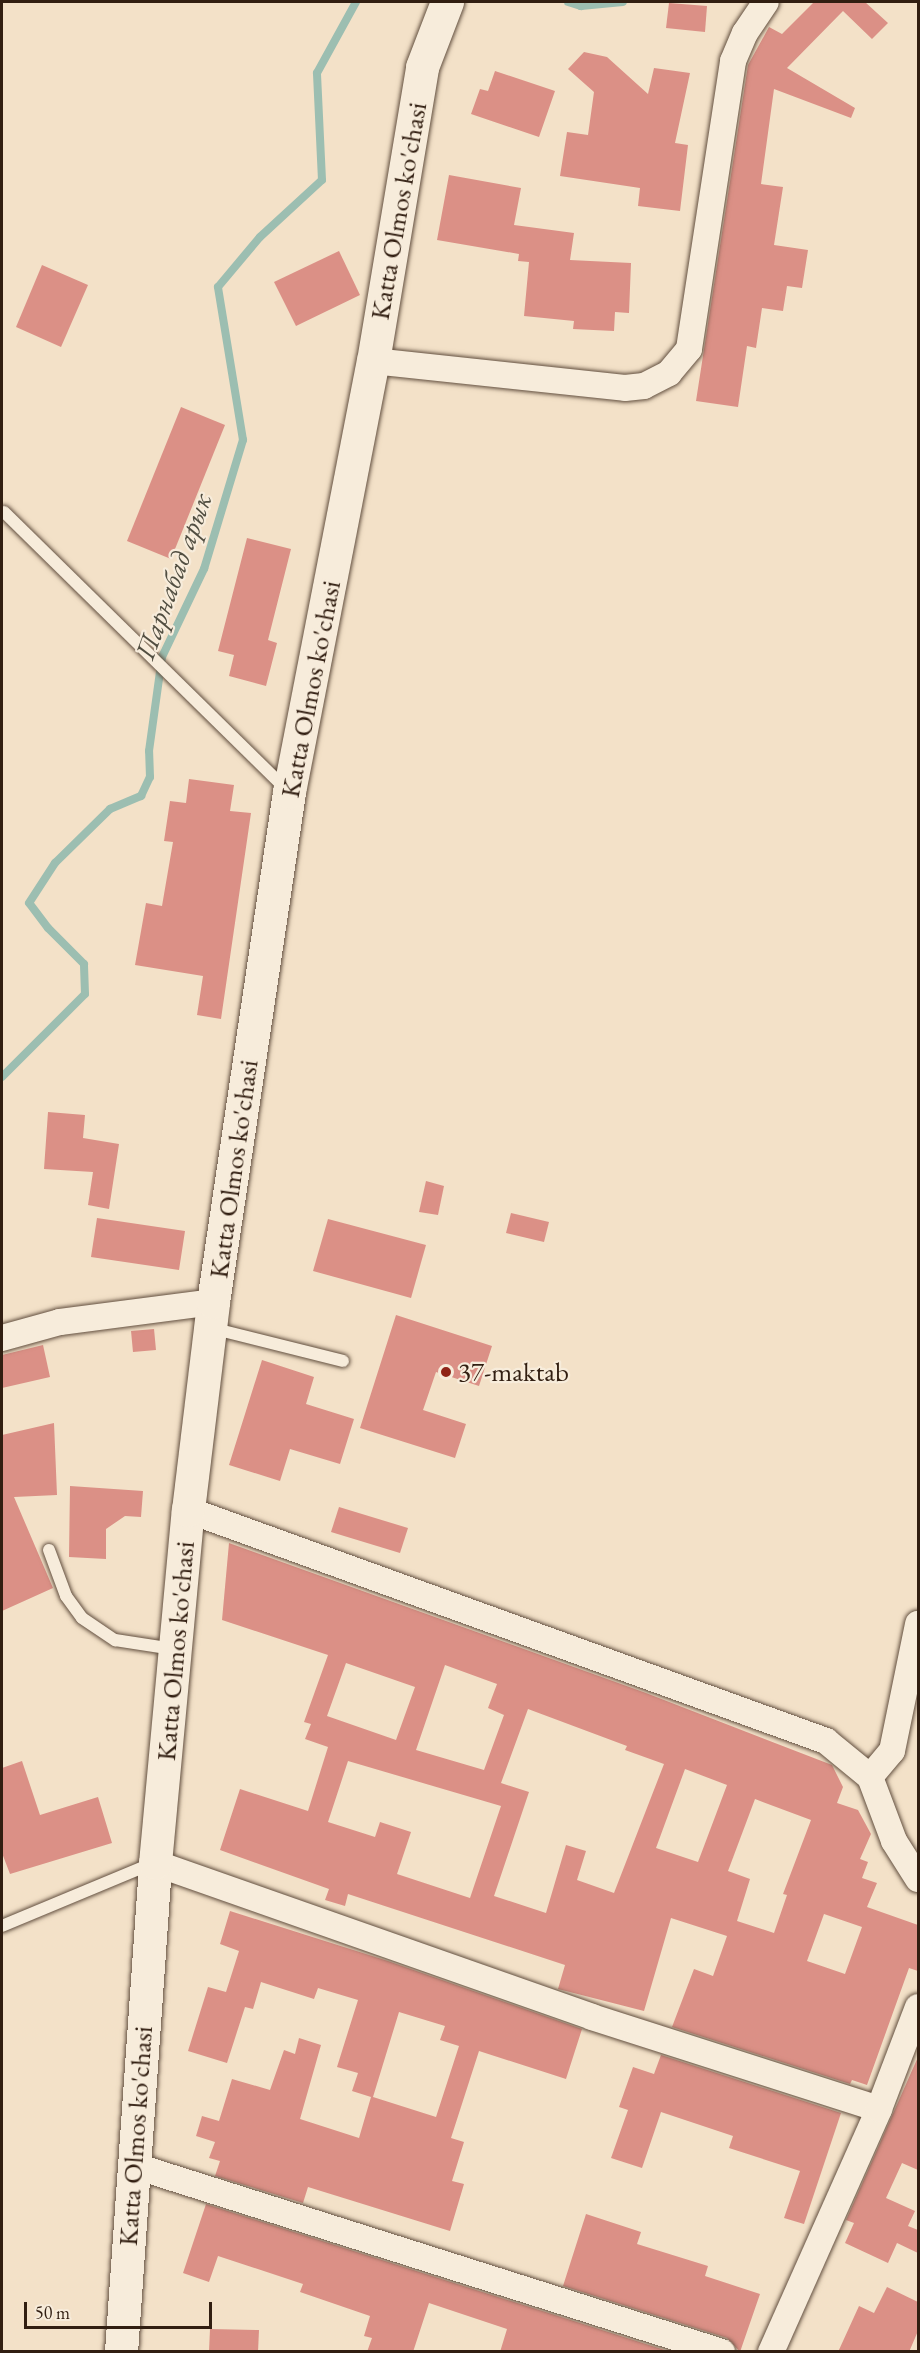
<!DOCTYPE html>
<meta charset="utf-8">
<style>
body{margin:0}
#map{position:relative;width:920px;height:2353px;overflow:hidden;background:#f3e1c8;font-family:"EB Garamond",serif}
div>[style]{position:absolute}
.stream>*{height:8px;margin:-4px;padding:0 4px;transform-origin:4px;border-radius:4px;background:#9cbeb1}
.building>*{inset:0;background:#db9086}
.roads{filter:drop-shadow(0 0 2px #624f3f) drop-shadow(0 0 2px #624f3f)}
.lane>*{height:12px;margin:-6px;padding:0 6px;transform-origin:6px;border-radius:6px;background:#f7ecdb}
.street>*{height:26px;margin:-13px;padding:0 13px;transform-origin:13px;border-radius:13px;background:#f7ecdb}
.secondary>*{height:33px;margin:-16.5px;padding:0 16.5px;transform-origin:16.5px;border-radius:16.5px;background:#f7ecdb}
.dots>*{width:16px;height:16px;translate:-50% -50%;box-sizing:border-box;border:3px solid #f7ecdb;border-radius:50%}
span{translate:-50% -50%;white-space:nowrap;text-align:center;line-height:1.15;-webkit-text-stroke:4.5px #f7ecdb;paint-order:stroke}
.street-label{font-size:27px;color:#311e11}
.poi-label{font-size:27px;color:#311e11}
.left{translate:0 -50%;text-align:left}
.water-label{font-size:28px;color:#514e41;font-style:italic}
.frame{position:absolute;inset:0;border:3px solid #311e11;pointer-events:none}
.scale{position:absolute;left:24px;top:2302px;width:188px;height:27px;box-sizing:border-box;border:3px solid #311e11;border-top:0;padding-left:8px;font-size:18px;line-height:21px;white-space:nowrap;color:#311e11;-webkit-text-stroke:4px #f7ecdb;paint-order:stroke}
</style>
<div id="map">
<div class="stream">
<i style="left:568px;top:2px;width:14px;rotate:17deg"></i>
<i style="left:581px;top:6px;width:42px;rotate:-5.4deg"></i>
<i style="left:2px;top:1077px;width:117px;rotate:-45deg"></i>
<i style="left:85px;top:994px;width:30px;rotate:-92deg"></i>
<i style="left:84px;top:964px;width:51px;rotate:-135deg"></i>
<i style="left:48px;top:928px;width:31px;rotate:-127deg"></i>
<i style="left:29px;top:903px;width:48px;rotate:-57deg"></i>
<i style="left:55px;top:863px;width:77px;rotate:-44.5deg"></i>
<i style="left:110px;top:809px;width:34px;rotate:-23deg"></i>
<i style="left:141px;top:796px;width:21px;rotate:-65deg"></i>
<i style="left:150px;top:777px;width:26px;rotate:-92deg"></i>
<i style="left:149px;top:751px;width:95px;rotate:-82.1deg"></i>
<i style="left:162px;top:657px;width:98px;rotate:-64.5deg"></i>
<i style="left:204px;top:569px;width:135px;rotate:-73.2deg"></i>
<i style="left:243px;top:440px;width:155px;rotate:-99.3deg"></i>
<i style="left:218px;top:287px;width:65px;rotate:-50deg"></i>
<i style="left:260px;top:237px;width:84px;rotate:-42.6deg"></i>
<i style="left:322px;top:180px;width:107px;rotate:-92.7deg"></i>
<i style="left:317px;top:73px;width:81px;rotate:-61.2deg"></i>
</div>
<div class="building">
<i style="clip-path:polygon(814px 2px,865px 2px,888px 23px,872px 39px,843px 11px,787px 68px,855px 108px,851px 118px,774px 89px,761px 184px,783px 187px,774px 245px,808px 250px,802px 288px,787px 286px,783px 311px,762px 308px,756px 348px,747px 346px,738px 407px,696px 401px,748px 65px,769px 27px,782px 34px)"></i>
<i style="clip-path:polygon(669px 3px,707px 6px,705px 32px,666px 28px)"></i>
<i style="clip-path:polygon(584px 52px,607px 57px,648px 94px,654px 68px,690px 73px,675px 143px,688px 145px,680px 211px,638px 206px,640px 188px,560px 176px,567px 132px,588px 135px,594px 92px,568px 69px)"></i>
<i style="clip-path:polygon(495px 71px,555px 91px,539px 137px,471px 114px,480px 89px,488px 91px)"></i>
<i style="clip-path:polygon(449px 175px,521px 188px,514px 225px,574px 233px,570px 260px,631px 263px,629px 313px,615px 312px,614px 331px,573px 329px,574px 321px,524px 316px,529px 262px,518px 261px,519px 254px,437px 240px)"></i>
<i style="clip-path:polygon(339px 251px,360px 295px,296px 326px,274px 282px)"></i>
<i style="clip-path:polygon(42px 265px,88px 285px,61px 347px,16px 327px)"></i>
<i style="clip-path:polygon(181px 407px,225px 425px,171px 559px,127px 541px)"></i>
<i style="clip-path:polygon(247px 538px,291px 549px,268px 640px,277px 643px,266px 686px,229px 676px,234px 655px,218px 651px)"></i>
<i style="clip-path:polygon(189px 779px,234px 785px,230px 811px,251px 813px,221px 1019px,197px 1015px,203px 976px,135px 965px,146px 903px,162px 906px,173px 842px,164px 841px,170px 801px,186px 803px)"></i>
<i style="clip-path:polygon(48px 1112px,85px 1115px,83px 1138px,119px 1144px,109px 1209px,88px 1205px,93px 1172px,44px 1169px)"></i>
<i style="clip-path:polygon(426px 1181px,444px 1186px,438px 1215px,419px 1212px)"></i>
<i style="clip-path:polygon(511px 1213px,549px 1222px,544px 1242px,506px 1233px)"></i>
<i style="clip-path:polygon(97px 1218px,185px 1231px,179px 1270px,91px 1257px)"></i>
<i style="clip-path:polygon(328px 1219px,426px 1245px,411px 1298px,313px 1271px)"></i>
<i style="clip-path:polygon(396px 1315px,492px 1346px,479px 1386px,436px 1372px,423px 1410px,466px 1424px,455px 1458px,360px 1428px)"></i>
<i style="clip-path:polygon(154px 1329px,156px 1350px,133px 1352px,131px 1331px)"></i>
<i style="clip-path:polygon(43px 1345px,50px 1377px,2px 1388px,2px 1355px)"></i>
<i style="clip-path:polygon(262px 1360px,314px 1377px,306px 1404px,354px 1419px,340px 1464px,290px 1449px,280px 1481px,229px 1465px)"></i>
<i style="clip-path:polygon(54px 1423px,57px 1495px,14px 1497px,53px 1588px,2px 1611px,2px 1435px)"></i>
<i style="clip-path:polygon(70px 1486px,143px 1491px,141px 1517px,125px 1516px,106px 1529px,106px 1559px,69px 1557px)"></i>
<i style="clip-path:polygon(339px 1507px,408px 1528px,400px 1553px,331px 1532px)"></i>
<i style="clip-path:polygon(evenodd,229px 1543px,646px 1693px,832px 1765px,843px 1787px,837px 1803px,858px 1810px,871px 1834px,860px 1859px,868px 1862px,862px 1878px,877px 1883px,867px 1907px,918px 1925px,918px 1971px,909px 1968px,867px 2085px,852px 2080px,850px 2084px,672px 2027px,694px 1969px,713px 1976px,727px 1936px,671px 1918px,644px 2011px,558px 1989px,565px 1965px,348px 1894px,345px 1906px,325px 1900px,329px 1889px,220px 1850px,240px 1789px,308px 1811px,328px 1747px,305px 1739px,311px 1724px,304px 1722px,328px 1655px,222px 1620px,229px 1543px,346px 1663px,415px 1687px,396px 1740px,327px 1716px,346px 1663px,229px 1543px,445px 1665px,497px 1684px,488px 1708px,504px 1715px,484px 1770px,416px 1750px,445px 1665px,229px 1543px,528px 1709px,627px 1746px,625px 1750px,664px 1764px,614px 1893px,577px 1880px,586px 1851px,566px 1845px,546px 1913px,494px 1896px,529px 1792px,501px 1783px,528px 1709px,229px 1543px,348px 1761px,501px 1806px,470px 1898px,397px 1874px,411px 1832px,380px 1822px,375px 1837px,328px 1822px,348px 1761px,229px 1543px,685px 1769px,727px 1785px,698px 1862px,656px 1848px,685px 1769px,229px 1543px,755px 1799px,811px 1820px,783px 1894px,787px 1895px,774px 1933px,737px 1921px,750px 1879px,728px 1871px,755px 1799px,229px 1543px,824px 1914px,862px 1927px,845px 1974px,807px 1961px,824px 1914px)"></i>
<i style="clip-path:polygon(22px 1761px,40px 1815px,98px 1797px,112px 1843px,10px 1874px,2px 1853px,2px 1768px)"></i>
<i style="clip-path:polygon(evenodd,230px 1911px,388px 1961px,582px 2029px,566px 2079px,479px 2051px,451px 2138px,464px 2142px,452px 2181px,464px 2184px,450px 2231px,308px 2187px,303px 2203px,215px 2176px,220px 2161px,209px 2158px,215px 2142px,196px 2136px,202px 2116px,219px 2121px,232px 2079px,270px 2090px,284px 2050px,295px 2054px,299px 2038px,321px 2045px,300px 2119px,359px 2138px,371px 2097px,352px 2091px,358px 2073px,337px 2067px,358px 2000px,318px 1988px,314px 1999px,261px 1982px,253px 2009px,245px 2007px,227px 2063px,188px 2051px,208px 1987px,226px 1992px,239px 1951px,220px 1944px,230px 1911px,399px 2012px,445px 2026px,440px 2040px,459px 2046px,436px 2117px,373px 2097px,399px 2012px)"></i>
<i style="clip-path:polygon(661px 2055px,841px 2113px,804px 2224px,784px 2218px,800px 2171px,729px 2148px,733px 2136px,661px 2112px,642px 2168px,611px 2158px,628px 2110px,619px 2107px,633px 2067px,654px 2074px)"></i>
<i style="clip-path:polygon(918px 2057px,918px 2170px,902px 2163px,886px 2198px,915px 2211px,908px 2226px,918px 2230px,918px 2253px,897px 2243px,888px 2263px,845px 2243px,854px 2223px,846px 2220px)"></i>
<i style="clip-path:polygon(206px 2204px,671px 2352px,500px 2352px,507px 2329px,429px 2303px,413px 2352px,367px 2352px,372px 2338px,364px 2336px,370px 2316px,300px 2292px,303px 2284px,218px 2256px,209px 2282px,183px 2273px)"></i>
<i style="clip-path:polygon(586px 2214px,641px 2232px,637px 2244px,708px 2266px,705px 2276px,760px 2294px,740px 2352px,727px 2338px,563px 2286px)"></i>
<i style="clip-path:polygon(887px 2287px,918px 2302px,918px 2331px,909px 2352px,838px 2352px,859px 2306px,874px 2313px)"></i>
<i style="clip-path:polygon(210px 2329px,259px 2330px,258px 2352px,209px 2352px)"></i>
</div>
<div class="roads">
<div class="lane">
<i style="left:4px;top:512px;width:395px;rotate:44.5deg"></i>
<i style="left:211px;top:1328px;width:136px;rotate:14deg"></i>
<i style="left:49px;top:1550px;width:49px;rotate:69.7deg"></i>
<i style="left:66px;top:1596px;width:27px;rotate:54deg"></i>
<i style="left:82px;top:1618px;width:40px;rotate:34deg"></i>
<i style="left:115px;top:1640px;width:59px;rotate:8.8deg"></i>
<i style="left:2px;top:1926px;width:161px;rotate:-22.6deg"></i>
</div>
<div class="street">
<i style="left:373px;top:361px;width:253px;rotate:6.1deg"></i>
<i style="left:625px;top:388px;width:19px;rotate:-6deg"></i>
<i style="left:644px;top:386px;width:28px;rotate:-27deg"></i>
<i style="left:669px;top:373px;width:31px;rotate:-50deg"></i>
<i style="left:689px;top:349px;width:291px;rotate:-81.3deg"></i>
<i style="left:733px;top:61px;width:30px;rotate:-67deg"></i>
<i style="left:745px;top:33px;width:37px;rotate:-56deg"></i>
<i style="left:2px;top:1338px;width:60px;rotate:-15.4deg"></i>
<i style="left:60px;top:1322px;width:154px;rotate:-7.4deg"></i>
<i style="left:188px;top:1510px;width:679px;rotate:19.9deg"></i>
<i style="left:826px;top:1741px;width:57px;rotate:39.3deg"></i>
<i style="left:870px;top:1777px;width:68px;rotate:69.4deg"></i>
<i style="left:894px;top:1841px;width:45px;rotate:57.7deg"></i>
<i style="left:870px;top:1777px;width:34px;rotate:-50deg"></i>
<i style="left:892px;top:1751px;width:130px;rotate:-78.4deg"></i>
<i style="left:155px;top:1863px;width:463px;rotate:19.4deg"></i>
<i style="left:592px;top:2017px;width:301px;rotate:17.8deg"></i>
<i style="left:132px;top:2165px;width:619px;rotate:17.59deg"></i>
<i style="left:771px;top:2352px;width:266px;rotate:-66deg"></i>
<i style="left:879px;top:2109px;width:109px;rotate:-69.1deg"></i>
</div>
<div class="secondary">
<i style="left:121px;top:2352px;width:490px;rotate:-86deg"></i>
<i style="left:155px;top:1863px;width:355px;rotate:-84.7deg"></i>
<i style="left:188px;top:1510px;width:209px;rotate:-83.1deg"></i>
<i style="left:213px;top:1302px;width:516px;rotate:-81.52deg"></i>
<i style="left:289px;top:792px;width:439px;rotate:-79deg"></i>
<i style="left:373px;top:361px;width:298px;rotate:-80.5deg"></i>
<i style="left:422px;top:67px;width:70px;rotate:-69deg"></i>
</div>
</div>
<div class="dots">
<i style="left:446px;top:1372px;background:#8f2418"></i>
</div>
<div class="street-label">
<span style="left:398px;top:211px;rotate:-80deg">Katta Olmos ko'chasi</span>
<span style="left:310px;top:689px;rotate:-79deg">Katta Olmos ko'chasi</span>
<span style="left:233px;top:1169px;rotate:-82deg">Katta Olmos ko'chasi</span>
<span style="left:175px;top:1651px;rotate:-85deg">Katta Olmos ko'chasi</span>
<span style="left:135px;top:2136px;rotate:-86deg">Katta Olmos ko'chasi</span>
</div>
<div class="poi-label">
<span class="left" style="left:458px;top:1372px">37-maktab</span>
</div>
<div class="water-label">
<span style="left:173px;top:576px;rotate:-70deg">Парнабад арык</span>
</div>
<div class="frame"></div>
<div class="scale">50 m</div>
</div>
